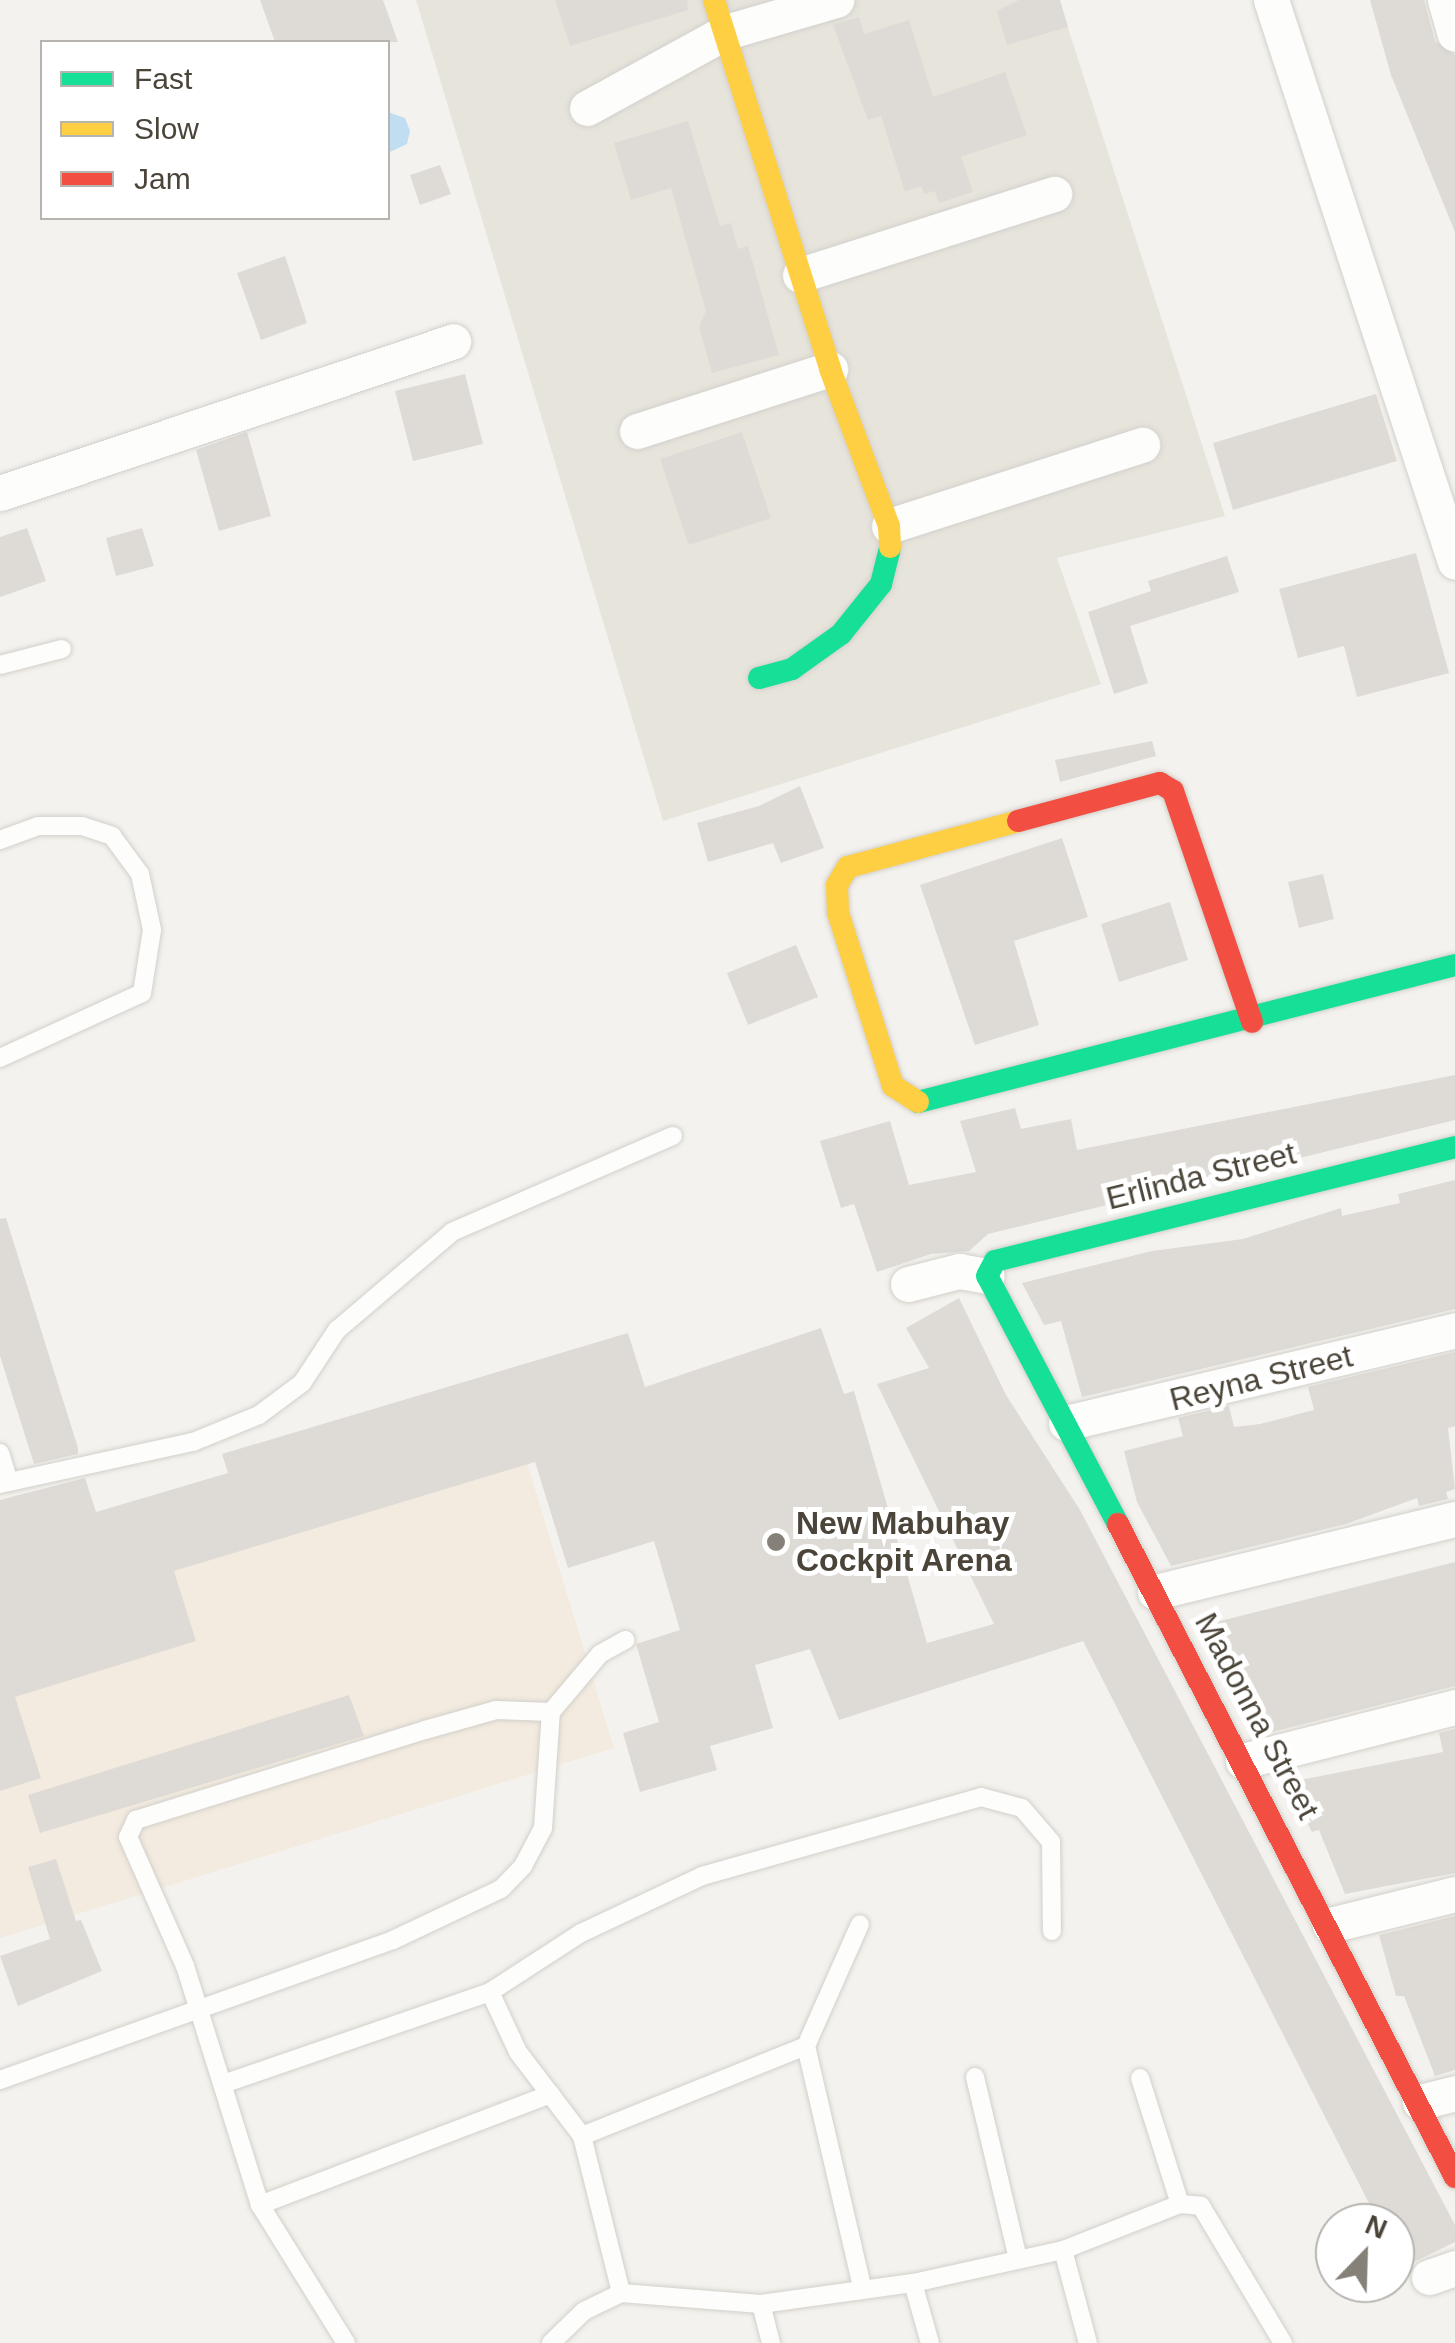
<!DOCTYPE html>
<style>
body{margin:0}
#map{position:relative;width:1455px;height:2343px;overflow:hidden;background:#f4f2ee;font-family:Arial,sans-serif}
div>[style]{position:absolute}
.residential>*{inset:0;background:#e7e4dc}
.commercial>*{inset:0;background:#f3ebdf}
.water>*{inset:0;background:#c0ddf1}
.building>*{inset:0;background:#dedbd6}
.roads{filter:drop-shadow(0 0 2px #d2d0cb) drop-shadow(0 0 2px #d2d0cb)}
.lane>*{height:18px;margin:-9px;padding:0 9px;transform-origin:9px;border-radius:9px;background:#fdfdfc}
.street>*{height:35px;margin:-17.5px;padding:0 17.5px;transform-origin:17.5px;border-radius:17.5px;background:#fdfdfc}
.fast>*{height:22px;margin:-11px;padding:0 11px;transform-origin:11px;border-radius:11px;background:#16e098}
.slow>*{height:22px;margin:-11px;padding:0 11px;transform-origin:11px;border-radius:11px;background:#ffcf43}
.jam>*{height:22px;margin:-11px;padding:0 11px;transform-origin:11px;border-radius:11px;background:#f24e42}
.dots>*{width:28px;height:28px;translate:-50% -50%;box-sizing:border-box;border:5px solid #fff;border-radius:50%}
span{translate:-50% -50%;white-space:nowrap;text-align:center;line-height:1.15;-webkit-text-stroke:10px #fff;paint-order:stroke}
.street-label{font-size:32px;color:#4b4439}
.poi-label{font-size:32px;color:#4b4439;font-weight:700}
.left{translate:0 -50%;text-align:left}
.legend{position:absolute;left:40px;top:40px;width:350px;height:180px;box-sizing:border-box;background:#fff;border:2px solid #b7b4b0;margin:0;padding:12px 18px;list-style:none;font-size:30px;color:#4b4439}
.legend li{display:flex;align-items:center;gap:20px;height:50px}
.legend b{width:50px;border:2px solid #b7b4b0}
.north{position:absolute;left:1315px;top:2203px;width:100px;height:100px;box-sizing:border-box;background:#fff;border:2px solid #b7b4b0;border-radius:50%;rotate:23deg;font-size:28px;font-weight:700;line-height:40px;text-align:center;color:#4b4439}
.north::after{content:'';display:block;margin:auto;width:35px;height:45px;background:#868178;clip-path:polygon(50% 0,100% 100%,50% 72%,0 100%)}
</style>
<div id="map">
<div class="residential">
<i style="clip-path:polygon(416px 0,1059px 0,1225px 516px,1057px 558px,1101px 684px,663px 821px)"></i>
</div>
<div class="commercial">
<i style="clip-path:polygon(514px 1420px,614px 1748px,0 1938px,0 1585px)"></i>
</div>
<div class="water">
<i style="clip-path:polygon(388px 112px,405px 118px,410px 131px,407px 144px,390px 152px)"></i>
</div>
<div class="building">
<i style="clip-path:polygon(260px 0,383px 0,398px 42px,275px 42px)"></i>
<i style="clip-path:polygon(555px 0,687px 0,688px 10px,570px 46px)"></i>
<i style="clip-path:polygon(1019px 0,1060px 0,1068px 27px,1007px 45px,997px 11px)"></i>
<i style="clip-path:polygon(1370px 0,1424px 0,1435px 41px,1455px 55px,1455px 232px,1391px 75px)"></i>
<i style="clip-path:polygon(859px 17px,864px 34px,909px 20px,933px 97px,1005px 72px,1027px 135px,961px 157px,973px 192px,939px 203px,935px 191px,924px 194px,921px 186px,905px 192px,881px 116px,868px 120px,833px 25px)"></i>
<i style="clip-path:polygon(688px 121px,720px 226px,731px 223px,738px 249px,748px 246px,779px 355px,712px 373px,699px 327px,706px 311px,671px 188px,631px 200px,614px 143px)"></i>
<i style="clip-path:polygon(440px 165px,451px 194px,420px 205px,410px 175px)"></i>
<i style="clip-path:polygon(285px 256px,307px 323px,261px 340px,237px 273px)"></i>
<i style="clip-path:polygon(465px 374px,483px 444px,413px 461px,395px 391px)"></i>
<i style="clip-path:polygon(1376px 394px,1397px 461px,1233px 510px,1213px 443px)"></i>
<i style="clip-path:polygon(247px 432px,271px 516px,219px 531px,196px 450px)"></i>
<i style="clip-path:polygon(742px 432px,771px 518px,689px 545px,660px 459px)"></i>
<i style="clip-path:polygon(27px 528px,46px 581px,0 597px,0 537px)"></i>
<i style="clip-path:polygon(142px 528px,154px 566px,116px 576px,106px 538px)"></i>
<i style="clip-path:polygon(1416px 553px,1449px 673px,1357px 697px,1344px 646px,1298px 658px,1279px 589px)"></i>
<i style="clip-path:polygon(1227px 556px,1239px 592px,1130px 626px,1148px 683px,1114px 694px,1088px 612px,1151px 591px,1148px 581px)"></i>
<i style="clip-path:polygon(1152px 741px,1156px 756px,1060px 782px,1055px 760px)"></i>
<i style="clip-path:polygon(800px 786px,824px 848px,781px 863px,773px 843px,708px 862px,697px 823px,759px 806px)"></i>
<i style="clip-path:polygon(1062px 838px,1088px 917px,1014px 941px,1039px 1025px,975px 1045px,920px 885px)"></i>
<i style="clip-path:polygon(1323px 874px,1334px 919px,1299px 928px,1288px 882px)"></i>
<i style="clip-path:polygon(1170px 902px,1188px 960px,1119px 982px,1101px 924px)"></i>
<i style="clip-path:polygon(796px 945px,818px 997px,748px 1025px,727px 973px)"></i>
<i style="clip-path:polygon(1455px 1075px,1455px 1120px,988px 1234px,969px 1251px,931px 1254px,877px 1272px,854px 1204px,841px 1208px,820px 1141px,890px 1121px,909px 1185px,976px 1172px,960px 1121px,1015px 1108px,1021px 1129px,1071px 1119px,1077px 1150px)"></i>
<i style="clip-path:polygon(1455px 1180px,1455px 1309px,1082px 1397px,1061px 1321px,1044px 1325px,1022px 1283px,1152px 1251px,1243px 1239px,1341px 1208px,1342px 1216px,1400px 1203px,1398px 1194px)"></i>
<i style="clip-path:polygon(6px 1218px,78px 1448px,78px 1454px,34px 1464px,0 1356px,0 1219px)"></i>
<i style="clip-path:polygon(959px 1298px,1006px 1395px,1080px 1510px,1455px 2225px,1455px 2242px,1414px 2262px,1408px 2277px,1395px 2251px,1395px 2223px,1379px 2223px,1083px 1641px,839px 1720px,810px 1649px,755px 1665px,773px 1728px,710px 1746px,717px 1770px,640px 1792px,623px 1733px,659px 1722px,636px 1644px,680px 1630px,654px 1541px,568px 1568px,535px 1462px,174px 1571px,196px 1641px,15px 1697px,41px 1778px,0 1791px,0 1500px,85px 1478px,96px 1512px,228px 1473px,222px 1454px,628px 1333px,645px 1387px,821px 1328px,844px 1394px,854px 1391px,927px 1643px,994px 1624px,877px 1384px,929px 1368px,906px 1328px)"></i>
<i style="clip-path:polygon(1455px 1352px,1455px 1426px,1448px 1428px,1455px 1489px,1446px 1492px,1448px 1499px,1419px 1506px,1417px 1498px,1346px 1524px,1171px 1566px,1137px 1502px,1124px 1451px,1183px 1436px,1178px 1418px,1229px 1406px,1234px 1427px,1260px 1424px,1314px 1410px,1308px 1387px)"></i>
<i style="clip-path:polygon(1455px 1562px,1455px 1686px,1260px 1735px,1235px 1669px,1223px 1664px,1212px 1623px)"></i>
<i style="clip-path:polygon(349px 1695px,364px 1736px,40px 1833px,28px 1795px)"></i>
<i style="clip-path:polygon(1455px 1729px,1455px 1873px,1345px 1894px,1319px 1830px,1312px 1832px,1304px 1817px,1295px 1781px,1443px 1752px,1439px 1733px)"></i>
<i style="clip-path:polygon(56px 1859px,76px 1921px,81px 1920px,102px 1971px,18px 2006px,0 1956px,50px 1939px,28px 1867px)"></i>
<i style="clip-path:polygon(1455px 1916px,1455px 2070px,1435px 2076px,1404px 1996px,1396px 1996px,1379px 1935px)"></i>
</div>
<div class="roads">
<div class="lane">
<i style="left:0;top:665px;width:64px;rotate:-14.5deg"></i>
<i style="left:0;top:840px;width:40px;rotate:-20.2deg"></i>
<i style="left:38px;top:826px;width:44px"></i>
<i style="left:82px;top:826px;width:32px;rotate:18deg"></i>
<i style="left:112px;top:836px;width:47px;rotate:53.6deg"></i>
<i style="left:140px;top:874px;width:57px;rotate:77.9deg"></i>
<i style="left:152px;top:930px;width:64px;rotate:99deg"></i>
<i style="left:142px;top:993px;width:156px;rotate:155.4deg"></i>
<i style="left:0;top:1453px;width:30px;rotate:73deg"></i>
<i style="left:0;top:1484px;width:198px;rotate:-12.3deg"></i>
<i style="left:193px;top:1442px;width:71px;rotate:-22.2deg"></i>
<i style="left:259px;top:1415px;width:54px;rotate:-36.7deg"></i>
<i style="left:302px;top:1383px;width:64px;rotate:-56.6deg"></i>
<i style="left:337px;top:1330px;width:151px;rotate:-40.4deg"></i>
<i style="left:452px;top:1232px;width:241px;rotate:-23.5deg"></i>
<i style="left:490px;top:1992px;width:66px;rotate:65deg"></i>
<i style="left:518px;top:2052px;width:106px;rotate:52.7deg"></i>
<i style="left:582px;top:2136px;width:162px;rotate:76deg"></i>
<i style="left:806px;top:2046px;width:246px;rotate:76.9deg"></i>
<i style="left:975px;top:2077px;width:187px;rotate:76.7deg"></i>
<i style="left:1140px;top:2078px;width:132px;rotate:72.4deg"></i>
<i style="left:0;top:2080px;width:417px;rotate:-19.6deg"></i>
<i style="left:393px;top:1940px;width:119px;rotate:-25.3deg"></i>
<i style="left:501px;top:1889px;width:32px;rotate:-46deg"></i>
<i style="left:523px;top:1866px;width:43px;rotate:-62.2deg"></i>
<i style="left:543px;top:1828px;width:116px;rotate:-86.1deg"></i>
<i style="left:551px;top:1712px;width:76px;rotate:-49.8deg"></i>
<i style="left:600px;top:1654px;width:29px;rotate:-29deg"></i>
<i style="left:223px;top:2084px;width:282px;rotate:-19deg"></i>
<i style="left:490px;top:1992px;width:108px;rotate:-33deg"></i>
<i style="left:581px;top:1933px;width:134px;rotate:-25.2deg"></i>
<i style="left:702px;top:1876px;width:290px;rotate:-15.8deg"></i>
<i style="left:981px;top:1797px;width:42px;rotate:15deg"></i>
<i style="left:1022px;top:1808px;width:45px;rotate:49.5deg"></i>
<i style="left:1051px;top:1842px;width:89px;rotate:89.4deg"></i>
<i style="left:582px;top:2136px;width:241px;rotate:-21.9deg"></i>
<i style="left:806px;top:2046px;width:133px;rotate:-66.1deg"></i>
<i style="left:260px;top:2205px;width:311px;rotate:-20.9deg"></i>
<i style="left:1063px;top:2250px;width:96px;rotate:75deg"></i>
<i style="left:913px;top:2283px;width:62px;rotate:74.2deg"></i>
<i style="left:761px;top:2304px;width:40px;rotate:75.6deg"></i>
<i style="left:346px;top:2343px;width:163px;rotate:-121.9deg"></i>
<i style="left:260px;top:2205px;width:250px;rotate:-107.4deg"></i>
<i style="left:185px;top:1966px;width:141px;rotate:-113.8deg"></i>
<i style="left:128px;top:1837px;width:19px;rotate:-65deg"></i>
<i style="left:136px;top:1820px;width:303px;rotate:-17.3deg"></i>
<i style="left:425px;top:1730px;width:74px;rotate:-15.7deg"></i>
<i style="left:496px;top:1710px;width:55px;rotate:2.1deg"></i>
<i style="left:551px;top:2343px;width:46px;rotate:-44.1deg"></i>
<i style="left:584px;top:2311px;width:41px;rotate:-25.9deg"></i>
<i style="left:621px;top:2293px;width:140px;rotate:4.5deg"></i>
<i style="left:761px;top:2304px;width:153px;rotate:-7.9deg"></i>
<i style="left:913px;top:2283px;width:154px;rotate:-12.4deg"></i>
<i style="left:1063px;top:2250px;width:126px;rotate:-21.5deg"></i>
<i style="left:1180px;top:2204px;width:21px;rotate:5deg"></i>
<i style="left:1201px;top:2206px;width:160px;rotate:59.1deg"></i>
</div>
<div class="street">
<i style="left:1271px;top:0;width:591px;rotate:71.87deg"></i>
<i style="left:1445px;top:0;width:35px;rotate:74deg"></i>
<i style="left:587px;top:108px;width:158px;rotate:-28.7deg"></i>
<i style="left:726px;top:32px;width:115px;rotate:-16.2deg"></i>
<i style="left:800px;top:275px;width:267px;rotate:-17.7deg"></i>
<i style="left:637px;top:431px;width:203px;rotate:-17.8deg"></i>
<i style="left:0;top:493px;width:478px;rotate:-18.5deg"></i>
<i style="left:889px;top:526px;width:266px;rotate:-17.8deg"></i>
<i style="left:908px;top:1284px;width:53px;rotate:-14.3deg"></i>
<i style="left:959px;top:1271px;width:28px;rotate:10deg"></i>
<i style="left:1066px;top:1423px;width:400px;rotate:-13.4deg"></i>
<i style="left:1155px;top:1592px;width:309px;rotate:-13.7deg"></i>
<i style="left:1243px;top:1761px;width:219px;rotate:-14.3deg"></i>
<i style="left:1330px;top:1925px;width:129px;rotate:-13.9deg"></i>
<i style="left:1420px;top:2102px;width:36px;rotate:-14deg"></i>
<i style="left:1429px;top:2277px;width:28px;rotate:-19deg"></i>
</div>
<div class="fast">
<i style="left:759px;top:678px;width:34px;rotate:-15deg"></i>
<i style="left:792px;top:669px;width:60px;rotate:-35.5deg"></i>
<i style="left:841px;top:634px;width:64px;rotate:-51.3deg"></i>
<i style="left:881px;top:584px;width:38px;rotate:-76deg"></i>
<i style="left:918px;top:1102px;width:554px;rotate:-14.31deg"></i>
<i style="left:1118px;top:1524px;width:280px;rotate:-117.8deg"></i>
<i style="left:987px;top:1276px;width:17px;rotate:-62deg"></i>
<i style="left:995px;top:1261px;width:474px;rotate:-13.9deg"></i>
</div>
<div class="slow">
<i style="left:714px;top:0;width:387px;rotate:72.5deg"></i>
<i style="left:830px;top:369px;width:168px;rotate:69.4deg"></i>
<i style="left:889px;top:526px;width:21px;rotate:87deg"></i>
<i style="left:918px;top:1102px;width:30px;rotate:-147deg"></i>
<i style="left:893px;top:1086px;width:182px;rotate:-107.6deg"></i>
<i style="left:838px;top:913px;width:28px;rotate:-92deg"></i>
<i style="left:837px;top:885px;width:21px;rotate:-59deg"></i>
<i style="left:848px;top:867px;width:176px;rotate:-15.1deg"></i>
</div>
<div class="jam">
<i style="left:1018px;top:821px;width:147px;rotate:-15deg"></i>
<i style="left:1160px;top:783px;width:15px;rotate:32deg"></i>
<i style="left:1173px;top:791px;width:244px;rotate:71.1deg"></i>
<i style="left:1118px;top:1524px;width:735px;rotate:62.7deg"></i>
</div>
</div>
<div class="dots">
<i style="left:776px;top:1542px;background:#868178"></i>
</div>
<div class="street-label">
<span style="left:1201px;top:1176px;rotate:-14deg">Erlinda Street</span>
<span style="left:1261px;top:1378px;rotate:-14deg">Reyna Street</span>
<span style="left:1257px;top:1716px;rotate:62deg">Madonna Street</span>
</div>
<div class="poi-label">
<span class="left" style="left:796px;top:1542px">New Mabuhay<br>Cockpit Arena</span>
</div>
<ul class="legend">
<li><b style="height:12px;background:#16e098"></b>Fast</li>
<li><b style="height:12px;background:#ffcf43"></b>Slow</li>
<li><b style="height:12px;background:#f24e42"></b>Jam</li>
</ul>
<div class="north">N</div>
</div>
